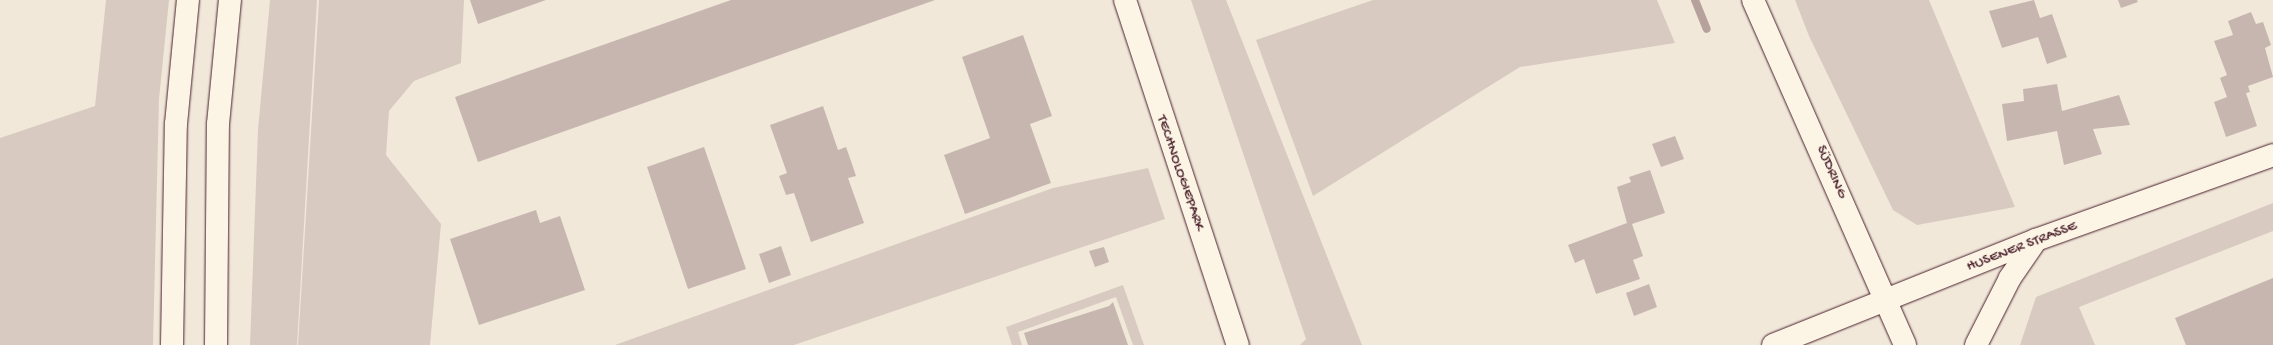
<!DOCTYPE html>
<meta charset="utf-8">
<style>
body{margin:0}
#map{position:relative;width:2273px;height:345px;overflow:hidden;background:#f1e8da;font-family:"Gochi Hand",sans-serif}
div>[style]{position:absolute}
.green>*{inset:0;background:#d8cac0}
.stream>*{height:8px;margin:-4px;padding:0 4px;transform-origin:4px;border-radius:4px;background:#b6a19c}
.building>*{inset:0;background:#c7b6af}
.roads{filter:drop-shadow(0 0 1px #4a1f2b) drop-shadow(0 0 1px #4a1f2b)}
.minor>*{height:22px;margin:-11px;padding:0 11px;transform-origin:11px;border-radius:11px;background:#fcf5e5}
.major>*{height:22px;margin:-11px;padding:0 11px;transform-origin:11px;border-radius:11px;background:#fcf5e5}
.highway>*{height:22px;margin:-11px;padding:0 11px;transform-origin:11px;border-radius:11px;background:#fcf5e5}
span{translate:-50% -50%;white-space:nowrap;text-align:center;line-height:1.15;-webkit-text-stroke:3px #fcf5e5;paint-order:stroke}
.street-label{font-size:15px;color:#4a1f2b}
</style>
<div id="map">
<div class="green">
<i style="clip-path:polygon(106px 0,169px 0,159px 99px,153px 345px,0 345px,0 138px,95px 106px)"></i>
<i style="clip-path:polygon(270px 0,317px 0,297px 345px,250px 345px,258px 130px)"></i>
<i style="clip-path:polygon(319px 0,464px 0,461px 63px,414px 81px,389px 111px,386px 155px,441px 224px,430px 345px,298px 345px)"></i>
<i style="clip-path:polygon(1191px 0,1226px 0,1362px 345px,1300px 345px,1306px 339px)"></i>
<i style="clip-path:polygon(1373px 0,1657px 0,1675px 43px,1520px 67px,1313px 196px,1256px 40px)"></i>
<i style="clip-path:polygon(1795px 0,1929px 0,2015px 207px,1917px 225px,1893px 210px,1809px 36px)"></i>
<i style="clip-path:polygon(1148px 168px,1165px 219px,794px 345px,615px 345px,1053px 188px)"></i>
<i style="clip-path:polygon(2273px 203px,2273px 231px,2079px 307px,2095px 345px,2020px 345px,2036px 297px)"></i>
<i style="clip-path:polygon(1123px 285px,1144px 345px,1133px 345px,1116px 297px,1018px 332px,1022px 345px,1012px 345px,1006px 327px)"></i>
</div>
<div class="stream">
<i style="left:1695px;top:0;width:31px;rotate:68deg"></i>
</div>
<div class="building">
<i style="clip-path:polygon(470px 0,546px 0,478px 24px)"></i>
<i style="clip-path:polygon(731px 0,935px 0,478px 162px,455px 97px)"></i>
<i style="clip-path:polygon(2034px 0,2040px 18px,2052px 14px,2067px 57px,2047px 64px,2038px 37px,2002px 48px,1989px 11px)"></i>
<i style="clip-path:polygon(2118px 0,2137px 0,2138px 2px,2121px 8px)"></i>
<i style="clip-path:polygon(2251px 12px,2256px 24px,2263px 22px,2271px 45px,2265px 48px,2273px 77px,2248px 86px,2250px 92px,2246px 93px,2257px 126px,2226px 137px,2214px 102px,2227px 97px,2220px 78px,2227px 75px,2214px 41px,2233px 35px,2228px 21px)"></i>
<i style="clip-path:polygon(1023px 35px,1052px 116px,1030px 124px,1051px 183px,965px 214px,944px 155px,990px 138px,962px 57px)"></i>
<i style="clip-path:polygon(2057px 84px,2062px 111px,2119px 95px,2130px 125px,2093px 129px,2102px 154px,2064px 165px,2057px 131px,2007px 141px,2002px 104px,2024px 101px,2023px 89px)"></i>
<i style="clip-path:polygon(823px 106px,838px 150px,846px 147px,851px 161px,856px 176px,848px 178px,864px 223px,811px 242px,794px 193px,786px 195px,779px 176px,787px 173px,770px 125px)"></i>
<i style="clip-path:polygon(1675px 136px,1684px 159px,1661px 167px,1652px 144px)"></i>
<i style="clip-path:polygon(704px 147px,746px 269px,688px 289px,647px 167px)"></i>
<i style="clip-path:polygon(1650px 170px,1665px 213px,1632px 224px,1643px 256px,1633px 260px,1640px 279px,1596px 294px,1584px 259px,1575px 263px,1568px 245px,1627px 223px,1617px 187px,1631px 182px,1629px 177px)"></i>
<i style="clip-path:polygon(536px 210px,540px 223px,560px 216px,585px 290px,479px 325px,450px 239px)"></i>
<i style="clip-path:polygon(781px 246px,791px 275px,769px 283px,759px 254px)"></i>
<i style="clip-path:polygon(1104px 247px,1109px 262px,1095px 267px,1089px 251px)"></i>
<i style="clip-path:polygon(2273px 278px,2273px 345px,2186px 345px,2175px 318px)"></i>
<i style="clip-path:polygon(1649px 284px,1657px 307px,1634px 316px,1626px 293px)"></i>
<i style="clip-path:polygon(1113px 302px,1128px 345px,1028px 345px,1024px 333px,1109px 306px)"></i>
</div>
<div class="roads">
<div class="minor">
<i style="left:1125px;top:0;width:363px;rotate:71.9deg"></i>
<i style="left:1773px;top:345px;width:283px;rotate:-21.8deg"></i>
<i style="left:2036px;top:240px;width:252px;rotate:-19.7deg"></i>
</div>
<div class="major">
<i style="left:1753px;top:0;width:377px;rotate:66.2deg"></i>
<i style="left:1976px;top:345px;width:75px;rotate:-63.1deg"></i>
<i style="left:2010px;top:278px;width:46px;rotate:-55.6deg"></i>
</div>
<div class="highway">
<i style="left:172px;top:345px;width:221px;rotate:-89deg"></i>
<i style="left:176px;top:124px;width:125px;rotate:-84.5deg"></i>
<i style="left:216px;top:345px;width:221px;rotate:-89.5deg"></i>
<i style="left:218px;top:124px;width:125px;rotate:-84.5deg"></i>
</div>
</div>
<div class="street-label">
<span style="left:1831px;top:172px;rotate:66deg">SÜDRING</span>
<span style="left:1180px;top:173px;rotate:71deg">TECHNOLOGIEPARK</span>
<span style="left:2022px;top:247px;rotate:-21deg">HUSENER STRASSE</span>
</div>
</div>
